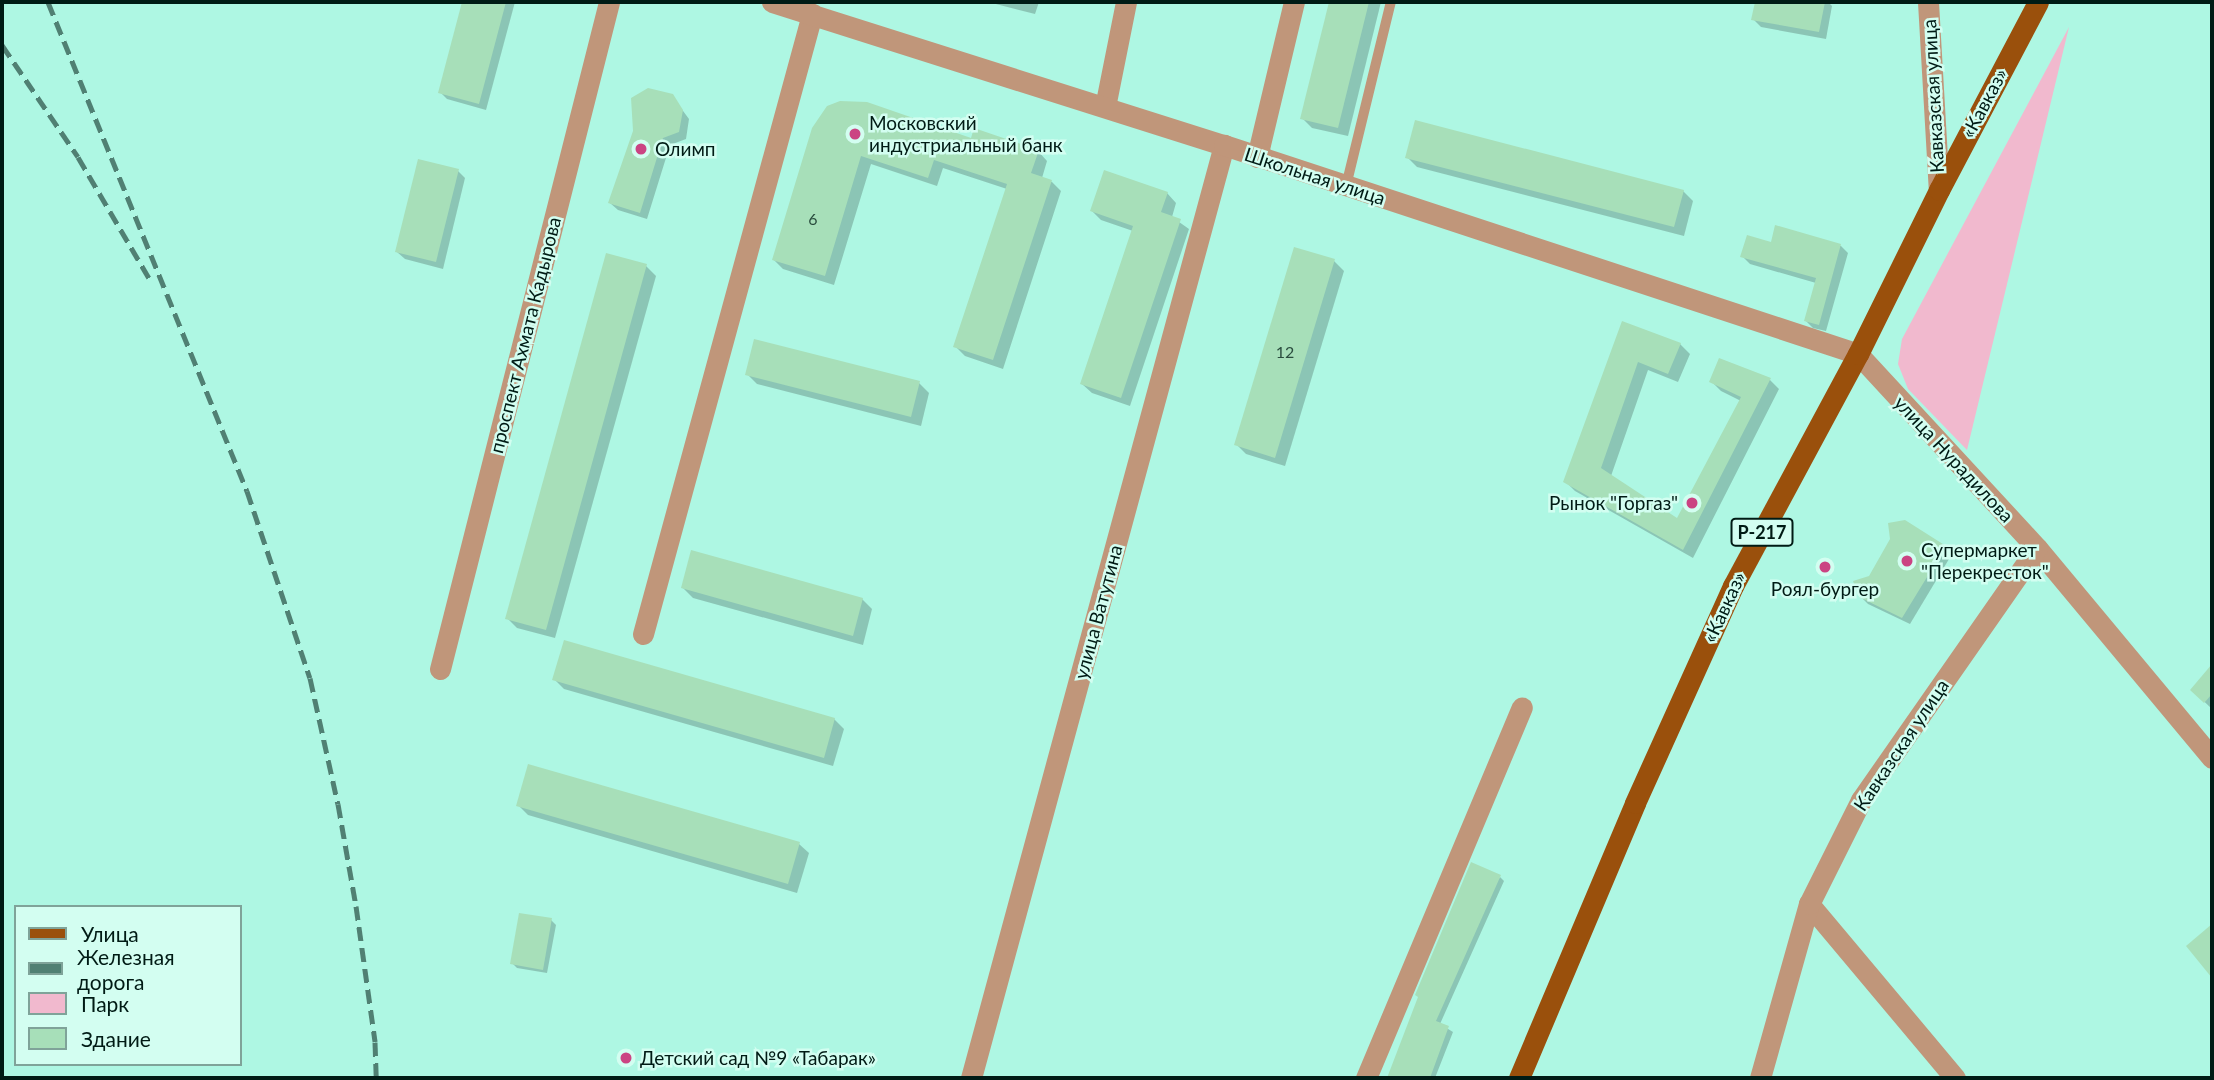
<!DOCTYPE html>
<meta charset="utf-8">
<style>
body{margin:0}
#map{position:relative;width:2214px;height:1080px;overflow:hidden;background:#aef7e3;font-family:Lato,sans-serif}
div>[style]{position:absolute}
.green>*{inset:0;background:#f1b9ce}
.shadow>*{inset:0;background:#0003}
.building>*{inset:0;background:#a7dfb9}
.service>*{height:10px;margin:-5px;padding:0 5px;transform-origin:5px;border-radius:5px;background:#c0967a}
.minor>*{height:21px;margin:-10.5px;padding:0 10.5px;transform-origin:10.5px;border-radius:10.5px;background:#c0967a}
.tertiary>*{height:21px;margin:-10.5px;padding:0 10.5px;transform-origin:10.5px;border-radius:10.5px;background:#c0967a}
.primary>*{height:21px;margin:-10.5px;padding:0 10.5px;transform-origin:10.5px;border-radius:10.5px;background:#9a500c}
.rail>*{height:5px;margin-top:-2.5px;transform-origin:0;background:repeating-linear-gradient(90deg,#508073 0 14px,transparent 0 21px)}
.dots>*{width:19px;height:19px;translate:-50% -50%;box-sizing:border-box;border:4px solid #d3fef1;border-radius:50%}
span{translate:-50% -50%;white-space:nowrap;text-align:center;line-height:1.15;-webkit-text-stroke:5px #d3fef1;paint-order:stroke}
.number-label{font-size:16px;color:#2a4c3e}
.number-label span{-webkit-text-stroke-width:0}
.shield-label span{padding:2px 5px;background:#d3fef1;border:2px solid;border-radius:5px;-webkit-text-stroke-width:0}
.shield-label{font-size:18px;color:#001b15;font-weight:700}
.street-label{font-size:19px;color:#001b15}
.poi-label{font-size:19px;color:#001b15}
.left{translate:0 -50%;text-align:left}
.right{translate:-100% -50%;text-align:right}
.frame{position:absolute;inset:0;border:4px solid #001b15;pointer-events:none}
.legend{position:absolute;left:14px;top:905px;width:228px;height:161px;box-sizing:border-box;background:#d3fef1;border:2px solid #7fa399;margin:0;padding:9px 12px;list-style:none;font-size:21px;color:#001b15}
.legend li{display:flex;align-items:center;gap:14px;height:35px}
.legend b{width:35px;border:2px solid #7fa399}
</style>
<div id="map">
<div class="green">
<i style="clip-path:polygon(2069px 27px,1967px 450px,1908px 389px,1898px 364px,1902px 339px)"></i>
</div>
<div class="shadow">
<i style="clip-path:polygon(464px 2px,515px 2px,486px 110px,447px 99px,440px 92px)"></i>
<i style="clip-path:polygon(988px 2px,1039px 2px,1035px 14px)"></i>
<i style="clip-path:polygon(1331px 2px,1381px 2px,1348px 136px,1312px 128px,1302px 118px)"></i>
<i style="clip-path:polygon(1756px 2px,1828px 2px,1832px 6px,1826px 39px,1761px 27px,1753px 19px)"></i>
<i style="clip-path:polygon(672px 96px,689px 119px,686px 139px,670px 145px,647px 219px,618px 210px,610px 203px)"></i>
<i style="clip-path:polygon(814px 129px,972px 140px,1038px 151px,1047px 161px,1042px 178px,1052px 182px,1061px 191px,1003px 369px,965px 356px,955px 346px,1007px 189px,943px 168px,937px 186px,871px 164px,834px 285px,783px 269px,774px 260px)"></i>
<i style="clip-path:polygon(1407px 157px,1683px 191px,1693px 201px,1684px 236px,1417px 167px)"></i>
<i style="clip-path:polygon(458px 171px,465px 178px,443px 269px,405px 259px,397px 252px)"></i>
<i style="clip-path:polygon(1167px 193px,1176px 203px,1172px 217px,1189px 229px,1130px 406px,1092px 393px,1082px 384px,1133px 231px,1101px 220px,1092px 211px)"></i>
<i style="clip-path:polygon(1776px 227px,1841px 246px,1848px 253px,1826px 331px,1813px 328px,1806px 321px,1816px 283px,1750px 264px,1742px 256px,1772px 244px)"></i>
<i style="clip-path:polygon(1334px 261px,1344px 271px,1285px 466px,1246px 454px,1236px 444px)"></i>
<i style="clip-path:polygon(646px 266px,656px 276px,555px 638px,517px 628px,507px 618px)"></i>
<i style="clip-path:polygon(1623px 323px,1680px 344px,1690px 354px,1678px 382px,1648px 370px,1611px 476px,1677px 521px,1741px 401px,1721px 391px,1711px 381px,1770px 380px,1779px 389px,1693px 558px,1575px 491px,1565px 481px)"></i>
<i style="clip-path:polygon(747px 374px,919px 383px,929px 393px,921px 426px,757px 384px)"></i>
<i style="clip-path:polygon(1945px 547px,1952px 554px,1910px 624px,1868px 604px,1860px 596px)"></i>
<i style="clip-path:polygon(683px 588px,862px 599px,872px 609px,863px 645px,693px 598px)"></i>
<i style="clip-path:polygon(2212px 667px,2212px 709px,2192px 690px)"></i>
<i style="clip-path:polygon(554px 679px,834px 719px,844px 729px,833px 766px,564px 689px)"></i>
<i style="clip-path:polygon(518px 805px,799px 844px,809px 853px,797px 893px,528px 815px)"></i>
<i style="clip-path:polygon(1500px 877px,1504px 881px,1440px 1024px,1453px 1032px,1435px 1078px,1389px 1078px,1419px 997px)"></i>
<i style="clip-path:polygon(551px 920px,556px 925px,547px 973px,517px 968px,512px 963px)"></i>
</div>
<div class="building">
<i style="clip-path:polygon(462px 2px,506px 2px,479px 104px,438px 93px)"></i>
<i style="clip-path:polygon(1329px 2px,1369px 2px,1338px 128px,1300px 119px)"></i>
<i style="clip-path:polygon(1755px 2px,1825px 2px,1819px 32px,1751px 20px)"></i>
<i style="clip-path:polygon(648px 88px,673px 94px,683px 110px,679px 132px,663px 138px,640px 213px,608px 203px,633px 131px,631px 98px)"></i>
<i style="clip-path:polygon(840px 101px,867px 102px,971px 138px,974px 128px,1039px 150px,1031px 173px,1052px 180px,993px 360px,953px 347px,1007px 184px,934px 160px,928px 178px,861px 156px,825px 276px,772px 260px,812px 128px,827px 106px)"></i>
<i style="clip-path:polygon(1415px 120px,1684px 190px,1674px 227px,1405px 158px)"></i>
<i style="clip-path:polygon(418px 159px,459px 169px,436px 262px,395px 252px)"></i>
<i style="clip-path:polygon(1104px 170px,1168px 192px,1161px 212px,1181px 219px,1121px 398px,1080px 384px,1133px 226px,1090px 211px)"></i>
<i style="clip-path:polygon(1775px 225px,1841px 244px,1819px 325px,1804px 321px,1816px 278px,1740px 257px,1747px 235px,1771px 242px)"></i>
<i style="clip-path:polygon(1294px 247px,1335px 259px,1275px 458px,1234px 445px)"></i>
<i style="clip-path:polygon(606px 253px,647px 264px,546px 630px,505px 619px)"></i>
<i style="clip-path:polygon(1622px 321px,1681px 343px,1668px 374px,1638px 362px,1601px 468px,1677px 518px,1741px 397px,1709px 382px,1719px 358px,1771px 378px,1683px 550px,1563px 482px)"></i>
<i style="clip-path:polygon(754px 339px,920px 381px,911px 417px,745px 375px)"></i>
<i style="clip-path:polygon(1905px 520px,1946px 546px,1902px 618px,1859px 597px,1853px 581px,1869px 576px,1890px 539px,1888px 523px)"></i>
<i style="clip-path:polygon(691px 550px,863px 598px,853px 636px,681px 588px)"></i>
<i style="clip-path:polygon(564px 640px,835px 718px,824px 758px,552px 680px)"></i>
<i style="clip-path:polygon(2212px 664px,2212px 694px,2204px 703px,2190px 690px)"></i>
<i style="clip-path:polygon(528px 764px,800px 842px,788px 884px,516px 806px)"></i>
<i style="clip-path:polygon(1471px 862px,1501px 875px,1436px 1021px,1449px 1026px,1430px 1078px,1387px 1078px,1418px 997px,1415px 995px)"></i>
<i style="clip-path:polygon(519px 913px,552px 918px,543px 970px,510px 964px)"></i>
<i style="clip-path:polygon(2212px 924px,2212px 978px,2186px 946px)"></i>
</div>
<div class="service">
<i style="left:1346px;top:186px;width:189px;rotate:-76.3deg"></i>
</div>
<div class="minor">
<i style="left:1928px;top:2px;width:188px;rotate:86.7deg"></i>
<i style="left:1105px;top:107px;width:107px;rotate:-78.7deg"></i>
<i style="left:1257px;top:157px;width:159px;rotate:-76.6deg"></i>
<i style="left:1858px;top:354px;width:264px;rotate:47.3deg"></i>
<i style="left:2037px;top:548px;width:273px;rotate:50.2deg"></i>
<i style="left:643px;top:634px;width:643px;rotate:-74.75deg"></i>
<i style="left:440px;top:669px;width:688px;rotate:-75.78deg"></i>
<i style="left:1809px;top:904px;width:227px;rotate:50deg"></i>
<i style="left:971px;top:1078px;width:967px;rotate:-74.83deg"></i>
<i style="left:1366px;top:1078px;width:402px;rotate:-67.2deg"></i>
<i style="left:1760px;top:1078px;width:181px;rotate:-74.3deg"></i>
<i style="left:1809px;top:904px;width:116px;rotate:-63.4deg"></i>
<i style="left:1861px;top:800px;width:307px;rotate:-55.1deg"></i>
</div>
<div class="tertiary">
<i style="left:772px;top:2px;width:474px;rotate:17.6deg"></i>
<i style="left:1224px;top:145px;width:668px;rotate:18.24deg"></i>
</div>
<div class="primary">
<i style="left:1519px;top:1078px;width:298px;rotate:-67.1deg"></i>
<i style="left:1635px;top:803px;width:238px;rotate:-65.7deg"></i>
<i style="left:1733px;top:586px;width:264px;rotate:-61.7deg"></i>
<i style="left:1858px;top:354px;width:183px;rotate:-63.7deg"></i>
<i style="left:1939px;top:190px;width:212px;rotate:-62.2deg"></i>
</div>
<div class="rail">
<i style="left:48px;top:2px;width:528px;rotate:67.86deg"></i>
<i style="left:247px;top:491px;width:197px;rotate:71.4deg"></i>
<i style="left:310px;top:678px;width:129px;rotate:77.5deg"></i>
<i style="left:338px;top:804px;width:104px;rotate:80deg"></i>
<i style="left:356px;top:906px;width:137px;rotate:82deg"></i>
<i style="left:375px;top:1042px;width:36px;rotate:88deg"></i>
<i style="left:2px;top:45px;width:135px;rotate:55.8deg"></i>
<i style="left:78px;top:157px;width:140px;rotate:59.6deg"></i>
</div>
<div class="dots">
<i style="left:855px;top:134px;background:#cb4483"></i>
<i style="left:641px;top:149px;background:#cb4483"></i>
<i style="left:1692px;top:503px;background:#cb4483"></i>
<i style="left:1907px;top:561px;background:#cb4483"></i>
<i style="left:1825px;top:567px;background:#cb4483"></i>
<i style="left:626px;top:1058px;background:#cb4483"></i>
</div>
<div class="number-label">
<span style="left:813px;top:219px">6</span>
<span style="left:1285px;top:352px">12</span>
</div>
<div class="shield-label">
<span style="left:1762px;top:532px">Р-217</span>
</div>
<div class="street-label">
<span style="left:1933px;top:96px;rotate:-93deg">Кавказская улица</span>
<span style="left:1984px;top:103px;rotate:-62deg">«Кавказ»</span>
<span style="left:1315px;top:176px;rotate:18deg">Школьная улица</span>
<span style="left:525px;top:335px;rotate:-76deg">проспект Ахмата Кадырова</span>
<span style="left:1954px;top:459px;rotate:47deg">улица Нурадилова</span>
<span style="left:1724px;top:607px;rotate:-65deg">«Кавказ»</span>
<span style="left:1098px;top:612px;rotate:-75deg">улица Ватутина</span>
<span style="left:1901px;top:745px;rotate:-56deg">Кавказская улица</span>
</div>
<div class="poi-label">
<span class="left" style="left:869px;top:134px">Московский<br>индустриальный банк</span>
<span class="left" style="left:655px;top:149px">Олимп</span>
<span class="right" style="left:1678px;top:503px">Рынок "Горгаз"</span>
<span class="left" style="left:1921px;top:561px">Супермаркет<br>"Перекресток"</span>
<span style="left:1825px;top:589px">Роял-бургер</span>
<span class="left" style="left:640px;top:1058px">Детский сад №9 «Табарак»</span>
</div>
<div class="frame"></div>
<ul class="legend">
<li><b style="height:9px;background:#9a500c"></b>Улица</li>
<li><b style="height:9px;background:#508073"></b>Железная дорога</li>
<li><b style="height:19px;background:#f1b9ce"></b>Парк</li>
<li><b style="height:19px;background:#a7dfb9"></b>Здание</li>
</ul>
</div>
